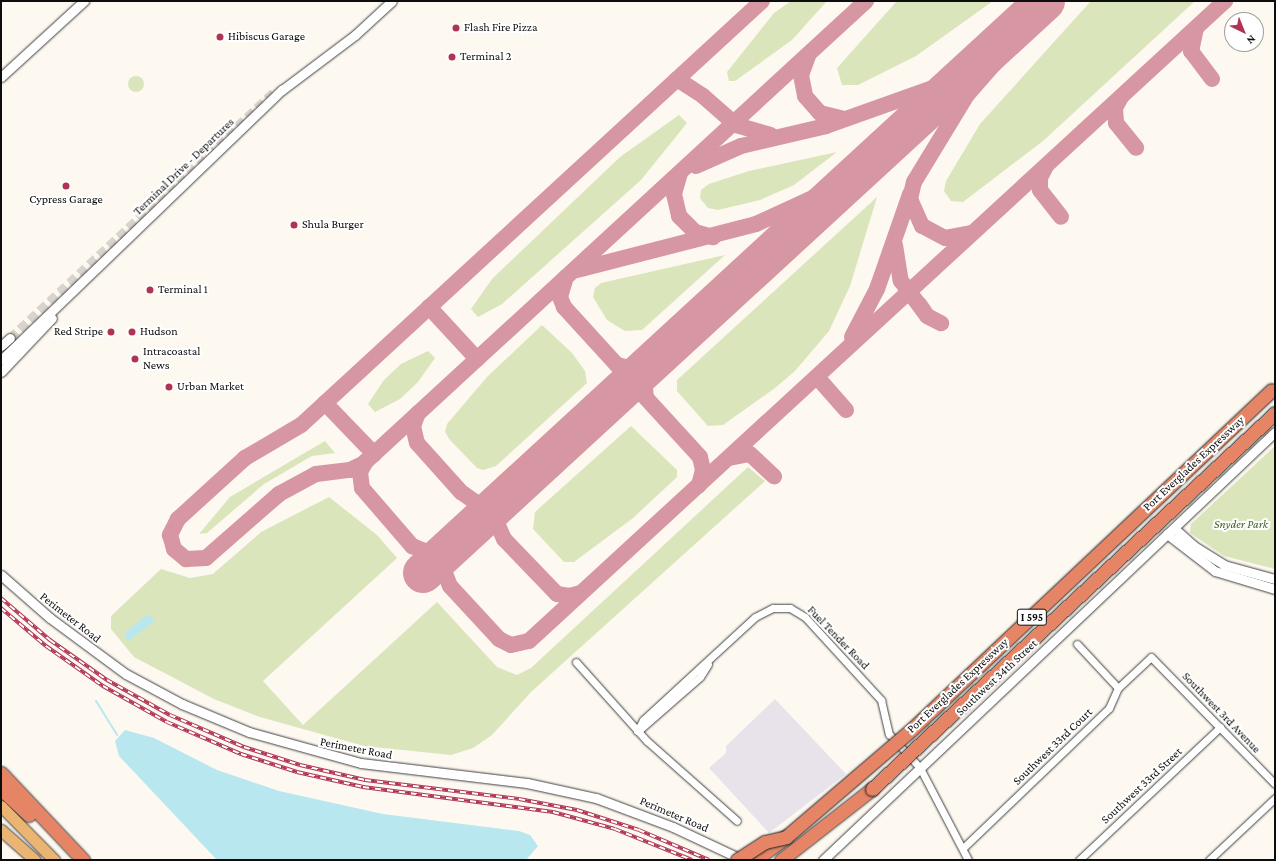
<!DOCTYPE html>
<style>
body{margin:0}
#map{position:relative;width:1276px;height:861px;overflow:hidden;background:#fdf8f0;font-family:"Crimson Pro",serif}
div>[style]{position:absolute}
.industrial>*{inset:0;background:#e8e3eb}
.green>*{inset:0;background:#dae5bc}
.round{border-radius:50%}
.water>*{inset:0;background:#b9e7f0}
.stream>*{height:2px;margin:-1px;padding:0 1px;transform-origin:1px;border-radius:1px;background:#b9e7f0}
.taxiway>*{height:16px;margin:-8px;padding:0 8px;transform-origin:8px;border-radius:8px;background:#d696a2}
.runway>*{height:40px;margin:-20px;padding:0 20px;transform-origin:20px;border-radius:20px;background:#d696a2}
.tertiary-tunnel>*{height:9px;margin-top:-4.5px;transform-origin:0;background:repeating-linear-gradient(90deg,#d9d5ce 0 9px,transparent 0 13.5px)}
.roads{filter:drop-shadow(0 0 1px #404040) drop-shadow(0 0 1px #404040)}
.minor>*{height:7px;margin:-3.5px;padding:0 3.5px;transform-origin:3.5px;border-radius:3.5px;background:#fff}
.tertiary>*{height:9px;margin:-4.5px;padding:0 4.5px;transform-origin:4.5px;border-radius:4.5px;background:#fff}
.primary>*{height:11px;margin:-5.5px;padding:0 5.5px;transform-origin:5.5px;border-radius:5.5px;background:#eab472}
.motorway>*{height:13px;margin:-6.5px;padding:0 6.5px;transform-origin:6.5px;border-radius:6.5px;background:#e58565}
.rail>*{height:3.5px;margin-top:-1.75px;transform-origin:0;background:repeating-linear-gradient(90deg,#fff 0 6px,#af3454 0 12px);box-sizing:border-box;border-block:1px solid #af3454}
.bridges{filter:drop-shadow(0 0 1px #1e1e1e) drop-shadow(0 0 1px #1e1e1e)}
.motorway-bridge>*{height:13px;margin:-6.5px;padding:0 6.5px;transform-origin:6.5px;border-radius:6.5px;background:#e58565}
.dots>*{width:11px;height:11px;translate:-50% -50%;box-sizing:border-box;border:2px solid #fff;border-radius:50%}
span{translate:-50% -50%;white-space:nowrap;text-align:center;line-height:1.15;-webkit-text-stroke:4px #fff;paint-order:stroke}
.shield-label span{padding:1px 3px;background:#fff;border:1px solid;border-radius:3px;-webkit-text-stroke-width:0}
.shield-label{font-size:11px;color:#0d0d0d;font-weight:700}
.poi-label{font-size:12px;color:#0d0d0d}
.left{translate:0 -50%;text-align:left}
.right{translate:-100% -50%;text-align:right}
.street-label{font-size:12px;color:#0d0d0d}
.park-label{font-size:12px;color:#3d5f24;font-style:italic}
.frame{position:absolute;inset:0;border:2px solid #0d0d0d;pointer-events:none}
.north{position:absolute;left:1224px;top:12px;width:40px;height:40px;box-sizing:border-box;background:#fff;border:1px solid #9e9e9e;border-radius:50%;rotate:137deg;font-size:11px;font-weight:700;line-height:16px;text-align:center;color:#0d0d0d}
.north::after{content:'';display:block;margin:auto;width:14px;height:18px;background:#af3454;clip-path:polygon(50% 0,100% 100%,50% 72%,0 100%)}
</style>
<div id="map">
<div class="industrial">
<i style="clip-path:polygon(775px 699px,846px 774px,769px 833px,709px 768px,726px 753px,726px 746px)"></i>
</div>
<div class="green">
<i style="clip-path:polygon(791px 1px,827px 1px,792px 40px,735px 81px,729px 81px,727px 72px,774px 13px)"></i>
<i style="clip-path:polygon(897px 1px,993px 1px,916px 56px,858px 85px,842px 85px,837px 68px)"></i>
<i style="clip-path:polygon(1091px 1px,1195px 1px,1043px 141px,963px 202px,951px 201px,944px 191px,946px 181px,980px 124px)"></i>
<i class="round" style="left:128px;top:76px;width:16px;height:16px"></i>
<i style="clip-path:polygon(679px 115px,687px 123px,641px 180px,502px 304px,478px 317px,471px 309px,492px 279px,620px 157px)"></i>
<i style="clip-path:polygon(837px 152px,794px 185px,760px 200px,718px 210px,708px 208px,700px 198px,701px 190px,709px 184px,749px 171px)"></i>
<i style="clip-path:polygon(877px 197px,850px 286px,829px 331px,795px 371px,775px 388px,723px 425px,708px 426px,677px 391px,677px 380px)"></i>
<i style="clip-path:polygon(725px 255px,642px 330px,625px 331px,607px 320px,593px 297px,595px 288px,601px 283px)"></i>
<i style="clip-path:polygon(542px 325px,572px 353px,585px 371px,587px 383px,496px 466px,483px 470px,477px 468px,450px 440px,445px 432px,447px 424px,487px 377px)"></i>
<i style="clip-path:polygon(428px 351px,435px 358px,418px 382px,400px 399px,375px 412px,368px 404px,384px 380px,401px 364px)"></i>
<i style="clip-path:polygon(631px 426px,677px 470px,677px 477px,633px 518px,574px 562px,564px 562px,533px 529px,535px 512px)"></i>
<i style="clip-path:polygon(325px 441px,335px 453px,312px 456px,264px 484px,207px 533px,199px 534px,230px 497px)"></i>
<i style="clip-path:polygon(1275px 446px,1275px 569px,1224px 556px,1190px 533px,1191px 524px)"></i>
<i style="clip-path:polygon(748px 467px,765px 481px,531px 692px,492px 735px,473px 748px,451px 755px,364px 746px,260px 717px,214px 699px,134px 657px,111px 629px,111px 616px,161px 569px,190px 578px,213px 574px,261px 532px,329px 497px,377px 535px,397px 558px,263px 681px,303px 725px,437px 602px,497px 667px,517px 675px,531px 668px)"></i>
</div>
<div class="water">
<i style="clip-path:polygon(148px 614px,155px 621px,128px 641px,124px 634px)"></i>
<i style="clip-path:polygon(125px 730px,154px 738px,217px 770px,279px 791px,383px 814px,519px 831px,530px 835px,538px 846px,526px 860px,217px 860px,119px 756px,115px 741px)"></i>
</div>
<div class="stream">
<i style="left:96px;top:701px;width:40px;rotate:58deg"></i>
</div>
<div class="taxiway">
<i style="left:762px;top:1px;width:626px;rotate:137.39deg"></i>
<i style="left:301px;top:425px;width:65px;rotate:149.5deg"></i>
<i style="left:245px;top:458px;width:91px;rotate:137.7deg"></i>
<i style="left:178px;top:519px;width:18px;rotate:117deg"></i>
<i style="left:170px;top:535px;width:15px;rotate:74deg"></i>
<i style="left:174px;top:549px;width:16px;rotate:40deg"></i>
<i style="left:186px;top:559px;width:20px;rotate:-3deg"></i>
<i style="left:206px;top:558px;width:97px;rotate:-41.2deg"></i>
<i style="left:279px;top:494px;width:42px;rotate:-28.4deg"></i>
<i style="left:316px;top:474px;width:34px;rotate:-7deg"></i>
<i style="left:350px;top:470px;width:14px;rotate:-25deg"></i>
<i style="left:363px;top:464px;width:684px;rotate:-42.63deg"></i>
<i style="left:1196px;top:28px;width:24px;rotate:102deg"></i>
<i style="left:1191px;top:51px;width:35px;rotate:53deg"></i>
<i style="left:808px;top:56px;width:20px;rotate:110deg"></i>
<i style="left:801px;top:75px;width:21px;rotate:79deg"></i>
<i style="left:805px;top:96px;width:23px;rotate:49deg"></i>
<i style="left:820px;top:113px;width:25px;rotate:14deg"></i>
<i style="left:677px;top:79px;width:31px;rotate:33deg"></i>
<i style="left:703px;top:96px;width:44px;rotate:41.3deg"></i>
<i style="left:736px;top:125px;width:36px;rotate:16deg"></i>
<i style="left:1121px;top:97px;width:13px;rotate:119deg"></i>
<i style="left:1115px;top:108px;width:15px;rotate:86deg"></i>
<i style="left:1116px;top:123px;width:32px;rotate:51deg"></i>
<i style="left:696px;top:166px;width:49px;rotate:-24deg"></i>
<i style="left:741px;top:146px;width:87px;rotate:-13.2deg"></i>
<i style="left:826px;top:126px;width:143px;rotate:-19.6deg"></i>
<i style="left:1046px;top:166px;width:13px;rotate:117deg"></i>
<i style="left:1040px;top:178px;width:12px;rotate:90deg"></i>
<i style="left:1040px;top:190px;width:34px;rotate:52deg"></i>
<i style="left:680px;top:173px;width:22px;rotate:106deg"></i>
<i style="left:674px;top:194px;width:23px;rotate:77deg"></i>
<i style="left:679px;top:216px;width:23px;rotate:45deg"></i>
<i style="left:695px;top:232px;width:19px;rotate:16deg"></i>
<i style="left:971px;top:233px;width:26px;rotate:169deg"></i>
<i style="left:945px;top:238px;width:26px;rotate:-152deg"></i>
<i style="left:922px;top:226px;width:30px;rotate:-114deg"></i>
<i style="left:910px;top:199px;width:17px;rotate:-77deg"></i>
<i style="left:914px;top:182px;width:102px;rotate:-58.7deg"></i>
<i style="left:967px;top:95px;width:125px;rotate:-48.9deg"></i>
<i style="left:895px;top:245px;width:36px;rotate:81deg"></i>
<i style="left:901px;top:281px;width:39px;rotate:53deg"></i>
<i style="left:577px;top:270px;width:185px;rotate:-14.4deg"></i>
<i style="left:756px;top:224px;width:67px;rotate:-24.7deg"></i>
<i style="left:817px;top:196px;width:86px;rotate:-35.5deg"></i>
<i style="left:566px;top:277px;width:21px;rotate:107deg"></i>
<i style="left:560px;top:297px;width:11px;rotate:68deg"></i>
<i style="left:564px;top:307px;width:79px;rotate:47.6deg"></i>
<i style="left:617px;top:365px;width:22px;rotate:13deg"></i>
<i style="left:638px;top:370px;width:21px;rotate:-31deg"></i>
<i style="left:919px;top:304px;width:14px;rotate:56deg"></i>
<i style="left:927px;top:316px;width:16px;rotate:27deg"></i>
<i style="left:429px;top:307px;width:71px;rotate:47.3deg"></i>
<i style="left:852px;top:337px;width:54px;rotate:-62.5deg"></i>
<i style="left:877px;top:289px;width:101px;rotate:-70.8deg"></i>
<i style="left:655px;top:361px;width:21px;rotate:121deg"></i>
<i style="left:644px;top:379px;width:19px;rotate:84deg"></i>
<i style="left:646px;top:398px;width:80px;rotate:47.5deg"></i>
<i style="left:700px;top:457px;width:13px;rotate:77deg"></i>
<i style="left:703px;top:470px;width:16px;rotate:105deg"></i>
<i style="left:817px;top:377px;width:44px;rotate:48.7deg"></i>
<i style="left:325px;top:403px;width:71px;rotate:46.1deg"></i>
<i style="left:418px;top:413px;width:14px;rotate:111deg"></i>
<i style="left:413px;top:426px;width:17px;rotate:77deg"></i>
<i style="left:417px;top:443px;width:66px;rotate:48.1deg"></i>
<i style="left:461px;top:492px;width:24px;rotate:35deg"></i>
<i style="left:481px;top:506px;width:22px;rotate:-16deg"></i>
<i style="left:729px;top:458px;width:21px;rotate:-11deg"></i>
<i style="left:750px;top:454px;width:33px;rotate:43deg"></i>
<i style="left:366px;top:461px;width:13px;rotate:119deg"></i>
<i style="left:360px;top:472px;width:16px;rotate:83deg"></i>
<i style="left:362px;top:488px;width:77px;rotate:49.2deg"></i>
<i style="left:412px;top:546px;width:24px;rotate:22deg"></i>
<i style="left:434px;top:555px;width:17px;rotate:-21deg"></i>
<i style="left:502px;top:500px;width:22px;rotate:106deg"></i>
<i style="left:496px;top:521px;width:20px;rotate:66deg"></i>
<i style="left:504px;top:539px;width:76px;rotate:46.1deg"></i>
<i style="left:557px;top:594px;width:12px;rotate:9deg"></i>
<i style="left:569px;top:596px;width:12px;rotate:-14deg"></i>
<i style="left:450px;top:549px;width:20px;rotate:110deg"></i>
<i style="left:443px;top:568px;width:19px;rotate:69deg"></i>
<i style="left:450px;top:586px;width:72px;rotate:47.2deg"></i>
<i style="left:499px;top:639px;width:13px;rotate:27deg"></i>
<i style="left:511px;top:645px;width:18px;rotate:-13deg"></i>
<i style="left:529px;top:641px;width:946px;rotate:-42.6deg"></i>
</div>
<div class="runway">
<i style="left:423px;top:573px;width:845px;rotate:-42.6deg"></i>
</div>
<div class="tertiary-tunnel">
<i style="left:10px;top:338px;width:362px;rotate:-43deg"></i>
</div>
<div class="roads">
<div class="minor">
<i style="left:1077px;top:644px;width:60px;rotate:47deg"></i>
<i style="left:576px;top:662px;width:106px;rotate:48.1deg"></i>
<i style="left:647px;top:741px;width:120px;rotate:41.6deg"></i>
<i style="left:637px;top:731px;width:13px;rotate:-61deg"></i>
<i style="left:643px;top:720px;width:152px;rotate:-42.6deg"></i>
<i style="left:755px;top:617px;width:20px;rotate:-27deg"></i>
<i style="left:773px;top:608px;width:17px"></i>
<i style="left:790px;top:608px;width:17px;rotate:31deg"></i>
<i style="left:805px;top:617px;width:113px;rotate:47.5deg"></i>
<i style="left:881px;top:700px;width:35px;rotate:77deg"></i>
<i style="left:889px;top:734px;width:46px;rotate:47.6deg"></i>
<i style="left:920px;top:768px;width:104px;rotate:62.4deg"></i>
<i style="left:638px;top:731px;width:82px;rotate:-41.1deg"></i>
<i style="left:700px;top:677px;width:15px;rotate:-58deg"></i>
<i style="left:963px;top:848px;width:202px;rotate:-43.8deg"></i>
<i style="left:1109px;top:708px;width:22px;rotate:-66deg"></i>
<i style="left:1118px;top:688px;width:45px;rotate:-43.2deg"></i>
<i style="left:1151px;top:657px;width:177px;rotate:45.7deg"></i>
<i style="left:1079px;top:860px;width:194px;rotate:-43.3deg"></i>
<i style="left:1209px;top:860px;width:91px;rotate:-43.2deg"></i>
</div>
<div class="tertiary">
<i style="left:1px;top:77px;width:113px;rotate:-42.5deg"></i>
<i style="left:1px;top:346px;width:12px;rotate:-42deg"></i>
<i style="left:1px;top:360px;width:390px;rotate:-43.9deg"></i>
<i style="left:282px;top:90px;width:91px;rotate:-37deg"></i>
<i style="left:355px;top:35px;width:50px;rotate:-42.6deg"></i>
<i style="left:1px;top:372px;width:74px;rotate:-46.6deg"></i>
<i style="left:1174px;top:528px;width:27px;rotate:42deg"></i>
<i style="left:1194px;top:546px;width:36px;rotate:32deg"></i>
<i style="left:1224px;top:565px;width:53px;rotate:15.4deg"></i>
<i style="left:1167px;top:534px;width:61px;rotate:37.6deg"></i>
<i style="left:1215px;top:571px;width:63px;rotate:16.7deg"></i>
<i style="left:1px;top:575px;width:65px;rotate:41.3deg"></i>
<i style="left:50px;top:618px;width:94px;rotate:36.4deg"></i>
<i style="left:126px;top:674px;width:64px;rotate:28.2deg"></i>
<i style="left:182px;top:704px;width:73px;rotate:22.7deg"></i>
<i style="left:249px;top:732px;width:116px;rotate:15.5deg"></i>
<i style="left:361px;top:763px;width:167px;rotate:6.9deg"></i>
<i style="left:527px;top:783px;width:71px;rotate:12.3deg"></i>
<i style="left:596px;top:798px;width:82px;rotate:20.6deg"></i>
<i style="left:673px;top:827px;width:77px;rotate:25.2deg"></i>
<i style="left:823px;top:860px;width:622px;rotate:-43.44deg"></i>
</div>
<div class="primary">
<i style="left:1px;top:806px;width:76px;rotate:45.5deg"></i>
<i style="left:1px;top:830px;width:45px;rotate:41.4deg"></i>
</div>
<div class="motorway">
<i style="left:1px;top:773px;width:120px;rotate:46.7deg"></i>
<i style="left:1px;top:789px;width:38px;rotate:43deg"></i>
<i style="left:755px;top:860px;width:39px;rotate:-37deg"></i>
<i style="left:781px;top:860px;width:115px;rotate:-38deg"></i>
</div>
</div>
<div class="rail">
<i style="left:1px;top:598px;width:65px;rotate:40.6deg"></i>
<i style="left:50px;top:640px;width:70px;rotate:35.1deg"></i>
<i style="left:107px;top:680px;width:72px;rotate:29.1deg"></i>
<i style="left:170px;top:715px;width:81px;rotate:23.4deg"></i>
<i style="left:244px;top:747px;width:59px;rotate:17.8deg"></i>
<i style="left:300px;top:765px;width:67px;rotate:13deg"></i>
<i style="left:365px;top:780px;width:155px;rotate:7deg"></i>
<i style="left:519px;top:799px;width:59px;rotate:10.7deg"></i>
<i style="left:577px;top:810px;width:65px;rotate:17.9deg"></i>
<i style="left:639px;top:830px;width:76px;rotate:23.2deg"></i>
<i style="left:1px;top:608px;width:59px;rotate:40.2deg"></i>
<i style="left:46px;top:646px;width:70px;rotate:35.1deg"></i>
<i style="left:103px;top:686px;width:73px;rotate:29.4deg"></i>
<i style="left:167px;top:722px;width:81px;rotate:23.4deg"></i>
<i style="left:241px;top:754px;width:59px;rotate:17.8deg"></i>
<i style="left:297px;top:772px;width:68px;rotate:12.8deg"></i>
<i style="left:363px;top:787px;width:192px;rotate:7.5deg"></i>
<i style="left:553px;top:812px;width:64px;rotate:15.3deg"></i>
<i style="left:615px;top:829px;width:83px;rotate:21.9deg"></i>
</div>
<div class="bridges">
<div class="motorway-bridge">
<i style="left:872px;top:789px;width:551px;rotate:-43.01deg"></i>
<i style="left:737px;top:860px;width:33px;rotate:-33deg"></i>
<i style="left:765px;top:842px;width:22px;rotate:-13deg"></i>
<i style="left:786px;top:837px;width:166px;rotate:-40.6deg"></i>
<i style="left:912px;top:729px;width:494px;rotate:-43.3deg"></i>
</div>
</div>
<div class="dots">
<i style="left:456px;top:28px;background:#af3454"></i>
<i style="left:220px;top:37px;background:#af3454"></i>
<i style="left:452px;top:57px;background:#af3454"></i>
<i style="left:66px;top:186px;background:#af3454"></i>
<i style="left:294px;top:225px;background:#af3454"></i>
<i style="left:150px;top:290px;background:#af3454"></i>
<i style="left:111px;top:332px;background:#af3454"></i>
<i style="left:132px;top:332px;background:#af3454"></i>
<i style="left:135px;top:359px;background:#af3454"></i>
<i style="left:169px;top:387px;background:#af3454"></i>
</div>
<div class="shield-label">
<span style="left:1032px;top:617px">I 595</span>
</div>
<div class="poi-label">
<span class="left" style="left:464px;top:28px">Flash Fire Pizza</span>
<span class="left" style="left:228px;top:37px">Hibiscus Garage</span>
<span class="left" style="left:460px;top:57px">Terminal 2</span>
<span style="left:66px;top:200px">Cypress Garage</span>
<span class="left" style="left:302px;top:225px">Shula Burger</span>
<span class="left" style="left:158px;top:290px">Terminal 1</span>
<span class="right" style="left:103px;top:332px">Red Stripe</span>
<span class="left" style="left:140px;top:332px">Hudson</span>
<span class="left" style="left:143px;top:359px">Intracoastal<br>News</span>
<span class="left" style="left:177px;top:387px">Urban Market</span>
</div>
<div class="street-label">
<span style="left:184px;top:167px;rotate:-44deg">Terminal Drive - Departures</span>
<span style="left:1194px;top:464px;rotate:-43deg">Port Everglades Expressway</span>
<span style="left:70px;top:618px;rotate:38deg">Perimeter Road</span>
<span style="left:838px;top:638px;rotate:46deg">Fuel Tender Road</span>
<span style="left:997px;top:678px;rotate:-43deg">Southwest 34th Street</span>
<span style="left:958px;top:686px;rotate:-43deg">Port Everglades Expressway</span>
<span style="left:1221px;top:713px;rotate:46deg">Southwest 3rd Avenue</span>
<span style="left:1053px;top:747px;rotate:-44deg">Southwest 33rd Court</span>
<span style="left:356px;top:749px;rotate:11deg">Perimeter Road</span>
<span style="left:1142px;top:786px;rotate:-43deg">Southwest 33rd Street</span>
<span style="left:674px;top:815px;rotate:23deg">Perimeter Road</span>
</div>
<div class="park-label">
<span style="left:1241px;top:525px">Snyder Park</span>
</div>
<div class="frame"></div>
<div class="north">N</div>
</div>
